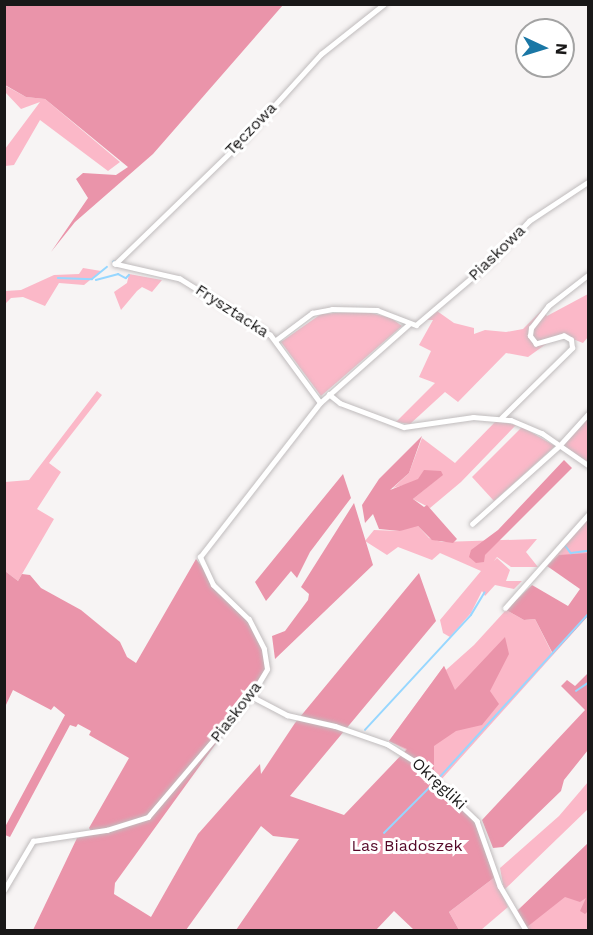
<!DOCTYPE html>
<html>
<head>
<meta charset="utf-8">
<style>
  body { margin:0 }
  #map { position:relative; width:593px; height:935px; overflow:hidden; background:#f7f4f4; font-family:"Work Sans",sans-serif }
  div>[style] { position:absolute }
  .green>* { inset:0; background:#fbb8c8 }
  .forest>* { inset:0; background:#ea94aa }
  .stream>* { height:1.5px; margin:-0.75px; padding:0 0.75px; transform-origin:0.75px; border-radius:0.75px; background:#97d7ff }
  .roads { filter:drop-shadow(0 0 2px #c0bcbd) drop-shadow(0 0 2px #c0bcbd) }
  .minor>* { height:4.5px; margin:-2.25px; padding:0 2.25px; transform-origin:2.25px; border-radius:2.25px; background:#fff }
  span { translate:-50% -50%; white-space:nowrap; text-align:center; line-height:1.15; -webkit-text-stroke:6px #fff; paint-order:stroke }
  .street-label { font-size:16px; color:#191818 }
  .park-label { font-size:16px; color:#540727 }
  .frame { position:absolute; inset:0; border:6px solid #191818; pointer-events:none }
  .north { position:absolute; left:515px; top:18px; width:60px; height:60px; box-sizing:border-box; background:#fff; border:2px solid #a3a3a3; border-radius:50%; rotate:94deg; font-size:16px; font-weight:700; line-height:24px; text-align:center; color:#191818 }
  .north::after { content:''; display:block; margin:auto; width:21px; height:27px; background:#1a77a5; clip-path:polygon(50% 0,100% 100%,50% 72%,0 100%) }
</style>
</head>
<body>
<div id="map">
  <div class="green">
    <i style="clip-path:polygon(4px 85px,26px 97px,45px 99px,120px 162px,108px 171px,40px 120px,14px 165px,5px 166px,5px 149px,40px 102px,21px 109px,5px 92px)"></i>
    <i style="clip-path:polygon(83px 268px,101px 271px,84px 285px,59px 283px,45px 306px,23px 297px,11px 298px,5px 304px,5px 291px,21px 290px,54px 275px,79px 274px)"></i>
    <i style="clip-path:polygon(129px 274px,162px 280px,152px 292px,142px 287px,137px 291px,121px 310px,114px 292px,127px 283px)"></i>
    <i style="clip-path:polygon(588px 294px,588px 337px,583px 343px,560px 334px,528px 357px,506px 353px,458px 402px,445px 392px,410px 424px,396px 422px,435px 383px,419px 377px,431px 351px,419px 345px,433px 320px,427px 320px,437px 311px,454px 323px,474px 328px,474px 334px,485px 330px,506px 332px,523px 329px,542px 310px,547px 316px)"></i>
    <i style="clip-path:polygon(363px 311px,391px 318px,402px 326px,321px 396px,281px 342px,321px 314px)"></i>
    <i style="clip-path:polygon(97px 391px,102px 395px,49px 463px,61px 472px,37px 509px,54px 519px,18px 581px,5px 571px,5px 482px,29px 480px)"></i>
    <i style="clip-path:polygon(588px 411px,588px 462px,562px 445px)"></i>
    <i style="clip-path:polygon(496px 421px,516px 425px,461px 482px,430px 508px,413px 499px,442px 475px,393px 488px,409px 473px,422px 438px,455px 463px)"></i>
    <i style="clip-path:polygon(522px 427px,555px 446px,494px 501px,472px 477px)"></i>
    <i style="clip-path:polygon(587px 519px,588px 525px,588px 580px,547px 566px)"></i>
    <i style="clip-path:polygon(407px 526px,418px 526px,429px 538px,442px 542px,537px 539px,526px 552px,538px 567px,511px 567px,497px 557px,494px 561px,497px 558px,510px 570px,506px 581px,522px 581px,514px 589px,495px 585px,485px 596px,482px 591px,471px 613px,450px 637px,443px 633px,440px 620px,481px 571px,440px 553px,432px 560px,398px 547px,387px 555px,365px 541px,374px 530px,400px 531px)"></i>
    <i style="clip-path:polygon(506px 610px,524px 620px,535px 619px,552px 653px,588px 616px,440px 781px,406px 750px,389px 741px,444px 666px,446px 670px,474px 645px)"></i>
    <i style="clip-path:polygon(588px 782px,588px 809px,504px 890px,500px 868px,559px 816px)"></i>
    <i style="clip-path:polygon(588px 845px,588px 930px,529px 930px,517px 911px)"></i>
    <i style="clip-path:polygon(495px 877px,508px 907px,481px 930px,459px 930px,449px 912px)"></i>
  </div>
  <div class="forest">
    <i style="clip-path:polygon(4px 5px,5px 4px,283px 5px,153px 154px,75px 222px,51px 252px,88px 198px,76px 179px,83px 173px,116px 175px,128px 167px,45px 99px,26px 97px,5px 85px)"></i>
    <i style="clip-path:polygon(422px 436px,409px 473px,390px 490px,418px 479px,424px 470px,441px 471px,443px 475px,413px 499px,424px 507px,427px 505px,457px 539px,453px 543px,432px 540px,418px 526px,400px 531px,379px 529px,373px 514px,365px 523px,362px 505px,379px 479px)"></i>
    <i style="clip-path:polygon(564px 460px,572px 468px,485px 555px,484px 562px,476px 563px,469px 557px,471px 550px,498px 530px)"></i>
    <i style="clip-path:polygon(343px 474px,351px 498px,310px 552px,297px 578px,291px 571px,266px 601px,255px 582px)"></i>
    <i style="clip-path:polygon(354px 503px,373px 565px,275px 659px,272px 636px,285px 631px,308px 600px,309px 594px,301px 587px)"></i>
    <i style="clip-path:polygon(588px 553px,588px 616px,553px 654px,535px 619px,524px 620px,506px 610px,532px 585px,568px 606px,580px 589px,547px 566px,559px 555px)"></i>
    <i style="clip-path:polygon(196px 559px,229px 602px,249px 620px,263px 645px,268px 664px,262px 680px,115px 883px,114px 894px,151px 917px,198px 834px,260px 764px,261px 774px,295px 723px,419px 573px,436px 621px,290px 796px,344px 815px,407px 749px,389px 741px,444px 666px,455px 690px,505px 637px,509px 654px,490px 691px,499px 704px,482px 725px,456px 731px,434px 746px,434px 781px,480px 826px,495px 877px,449px 912px,459px 930px,414px 930px,394px 911px,376px 930px,236px 930px,299px 839px,273px 836px,261px 826px,186px 930px,33px 930px,77px 838px,93px 834px,89px 828px,129px 758px,89px 735px,91px 731px,78px 724px,76px 727px,70px 725px,10px 837px,5px 835px,5px 827px,65px 715px,54px 706px,51px 710px,13px 690px,5px 707px,5px 571px,18px 581px,22px 574px,30px 575px,41px 588px,81px 610px,120px 642px,127px 657px,136px 663px)"></i>
    <i style="clip-path:polygon(588px 673px,588px 750px,564px 780px,561px 791px,503px 847px,493px 848px,482px 820px,585px 710px,561px 686px,567px 680px,575px 686px)"></i>
    <i style="clip-path:polygon(588px 843px,588px 911px,585px 914px,580px 911px,586px 898px,580px 902px,565px 897px,527px 927px,517px 911px)"></i>
  </div>
  <div class="stream">
    <i style="left:113px;top:262px;width:1px;rotate:-45deg"></i>
    <i style="left:58px;top:278px;width:34px;rotate:2deg"></i>
    <i style="left:92px;top:279px;width:19px;rotate:-39deg"></i>
    <i style="left:96px;top:280px;width:23px;rotate:-15deg"></i>
    <i style="left:118px;top:274px;width:9px;rotate:27deg"></i>
    <i style="left:126px;top:278px;width:4px;rotate:-45deg"></i>
    <i style="left:565px;top:545px;width:10px;rotate:53deg"></i>
    <i style="left:571px;top:553px;width:17px;rotate:-7deg"></i>
    <i style="left:576px;top:691px;width:14px;rotate:-34deg"></i>
    <i style="left:365px;top:730px;width:156px;rotate:-47.3deg"></i>
    <i style="left:471px;top:615px;width:26px;rotate:-59deg"></i>
    <i style="left:439px;top:778px;width:222px;rotate:-47.7deg"></i>
    <i style="left:384px;top:833px;width:71px;rotate:-45deg"></i>
  </div>
  <div class="roads">
    <div class="minor">
      <i style="left:276px;top:340px;width:45px;rotate:-36.9deg"></i>
      <i style="left:312px;top:313px;width:20px;rotate:-11deg"></i>
      <i style="left:332px;top:309px;width:45px;rotate:1.3deg"></i>
      <i style="left:377px;top:310px;width:42px;rotate:21deg"></i>
      <i style="left:416px;top:325px;width:97px;rotate:-40.4deg"></i>
      <i style="left:490px;top:262px;width:57px;rotate:-46.4deg"></i>
      <i style="left:529px;top:221px;width:71px;rotate:-33.5deg"></i>
      <i style="left:329px;top:394px;width:14px;rotate:39deg"></i>
      <i style="left:340px;top:403px;width:68px;rotate:20.6deg"></i>
      <i style="left:404px;top:427px;width:70px;rotate:-8.2deg"></i>
      <i style="left:473px;top:417px;width:38px;rotate:5deg"></i>
      <i style="left:511px;top:420px;width:34px;rotate:23deg"></i>
      <i style="left:542px;top:433px;width:56px;rotate:34.8deg"></i>
      <i style="left:320px;top:403px;width:84px;rotate:-126.3deg"></i>
      <i style="left:270px;top:335px;width:106px;rotate:-148.1deg"></i>
      <i style="left:180px;top:279px;width:67px;rotate:-167deg"></i>
      <i style="left:115px;top:264px;width:178px;rotate:-44.1deg"></i>
      <i style="left:243px;top:140px;width:116px;rotate:-47.8deg"></i>
      <i style="left:321px;top:54px;width:80px;rotate:-38.4deg"></i>
      <i style="left:501px;top:418px;width:100px;rotate:-44.6deg"></i>
      <i style="left:572px;top:348px;width:8px;rotate:-97deg"></i>
      <i style="left:571px;top:340px;width:8px;rotate:-150deg"></i>
      <i style="left:564px;top:336px;width:29px;rotate:164deg"></i>
      <i style="left:536px;top:344px;width:10px;rotate:-127deg"></i>
      <i style="left:530px;top:336px;width:8px;rotate:-83deg"></i>
      <i style="left:531px;top:328px;width:28px;rotate:-52deg"></i>
      <i style="left:548px;top:306px;width:51px;rotate:-37.8deg"></i>
      <i style="left:472px;top:524px;width:118px;rotate:-41.9deg"></i>
      <i style="left:560px;top:445px;width:42px;rotate:-47.9deg"></i>
      <i style="left:505px;top:608px;width:125px;rotate:-48.3deg"></i>
      <i style="left:251px;top:696px;width:41px;rotate:27.8deg"></i>
      <i style="left:287px;top:715px;width:49px;rotate:12.9deg"></i>
      <i style="left:335px;top:726px;width:55px;rotate:19.1deg"></i>
      <i style="left:387px;top:744px;width:34px;rotate:32deg"></i>
      <i style="left:416px;top:762px;width:85px;rotate:44deg"></i>
      <i style="left:477px;top:821px;width:69px;rotate:70.5deg"></i>
      <i style="left:500px;top:886px;width:51px;rotate:59.4deg"></i>
      <i style="left:4px;top:890px;width:57px;rotate:-59.4deg"></i>
      <i style="left:33px;top:841px;width:75px;rotate:-8.5deg"></i>
      <i style="left:107px;top:830px;width:43px;rotate:-17.6deg"></i>
      <i style="left:148px;top:817px;width:159px;rotate:-49.6deg"></i>
      <i style="left:251px;top:696px;width:31px;rotate:-59deg"></i>
      <i style="left:267px;top:669px;width:20px;rotate:-99deg"></i>
      <i style="left:264px;top:649px;width:33px;rotate:-117deg"></i>
      <i style="left:249px;top:620px;width:50px;rotate:-135.8deg"></i>
      <i style="left:213px;top:585px;width:31px;rotate:-115deg"></i>
      <i style="left:200px;top:557px;width:195px;rotate:-52.1deg"></i>
      <i style="left:320px;top:403px;width:118px;rotate:-41.6deg"></i>
    </div>
  </div>
  <div class="street-label">
    <span style="left:251px;top:129px;rotate:-46deg">Tęczowa</span>
    <span style="left:497px;top:253px;rotate:-44deg">Piaskowa</span>
    <span style="left:232px;top:311px;rotate:33deg">Frysztacka</span>
    <span style="left:236px;top:712px;rotate:-52deg">Piaskowa</span>
    <span style="left:439px;top:784px;rotate:43deg">Okręgliki</span>
  </div>
  <div class="park-label">
    <span style="left:407px;top:846px">Las Biadoszek</span>
  </div>
  <div class="frame"></div>
  <div class="north">N</div>
</div>
</body>
</html>
